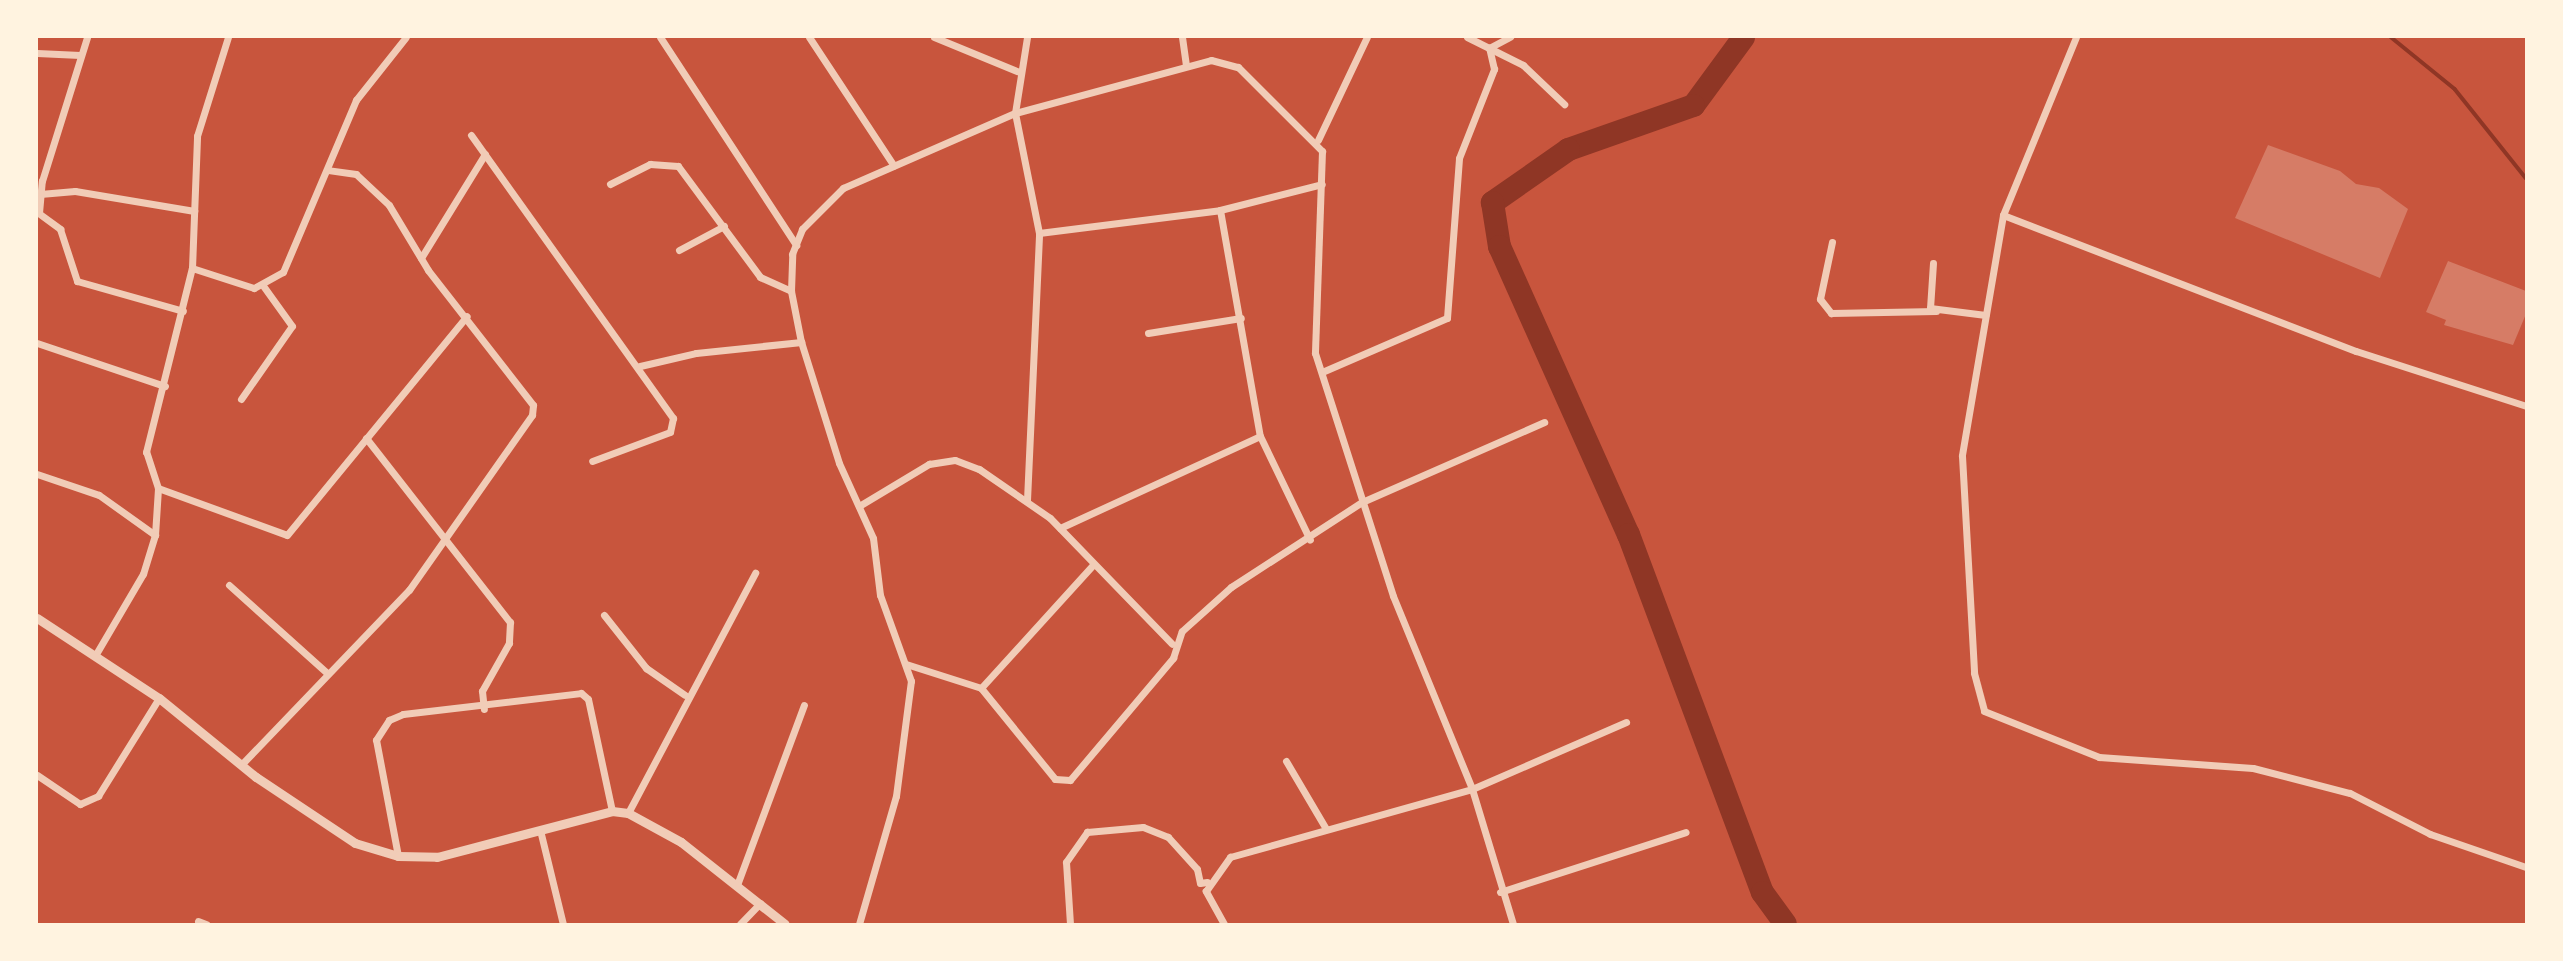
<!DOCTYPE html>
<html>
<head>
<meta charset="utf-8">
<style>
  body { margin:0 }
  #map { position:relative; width:2563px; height:961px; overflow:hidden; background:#c8553d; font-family:Georgia,serif }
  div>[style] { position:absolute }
  .stream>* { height:3.5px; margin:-1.75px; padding:0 1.75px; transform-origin:1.75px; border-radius:1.75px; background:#8f3625 }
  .river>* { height:23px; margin:-11.5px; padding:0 11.5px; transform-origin:11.5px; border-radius:11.5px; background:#8f3625 }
  .building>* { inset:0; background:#d67c66 }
  .minor>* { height:7px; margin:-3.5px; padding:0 3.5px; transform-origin:3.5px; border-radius:3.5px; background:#f1ccb7 }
  .tertiary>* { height:9px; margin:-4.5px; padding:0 4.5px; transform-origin:4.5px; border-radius:4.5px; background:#f1ccb7 }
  span { translate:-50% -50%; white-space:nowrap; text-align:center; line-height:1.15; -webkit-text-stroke:6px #fff3e0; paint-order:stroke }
  .frame { position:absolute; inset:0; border:38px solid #fff3e0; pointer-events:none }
</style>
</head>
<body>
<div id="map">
  <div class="stream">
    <i style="left:2391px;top:37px;width:82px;rotate:39.1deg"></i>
    <i style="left:2455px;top:89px;width:114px;rotate:51.4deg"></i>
  </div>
  <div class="river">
    <i style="left:1743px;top:37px;width:84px;rotate:126.3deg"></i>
    <i style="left:1693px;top:105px;width:133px;rotate:160.6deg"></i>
    <i style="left:1568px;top:149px;width:93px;rotate:145.1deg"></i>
    <i style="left:1492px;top:202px;width:45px;rotate:81deg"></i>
    <i style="left:1499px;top:246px;width:316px;rotate:65.9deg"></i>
    <i style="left:1628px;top:534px;width:382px;rotate:69.5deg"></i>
    <i style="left:1762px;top:892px;width:39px;rotate:54deg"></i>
  </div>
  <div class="building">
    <i style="clip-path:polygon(2268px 145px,2340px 171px,2356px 184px,2379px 188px,2408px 209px,2380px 278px,2235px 218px)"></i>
    <i style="clip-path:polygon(2448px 261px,2526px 291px,2526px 314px,2513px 345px,2444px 325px,2446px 320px,2426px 312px)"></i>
  </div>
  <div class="minor">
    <i style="left:660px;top:37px;width:249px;rotate:56.8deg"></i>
    <i style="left:809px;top:37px;width:154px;rotate:56.6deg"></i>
    <i style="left:934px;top:37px;width:90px;rotate:22.3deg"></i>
    <i style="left:1182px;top:37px;width:29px;rotate:82deg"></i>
    <i style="left:1467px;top:37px;width:63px;rotate:26.6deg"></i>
    <i style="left:1523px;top:65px;width:57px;rotate:43.6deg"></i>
    <i style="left:2076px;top:37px;width:192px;rotate:112.3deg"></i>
    <i style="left:2003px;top:215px;width:244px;rotate:99.7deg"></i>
    <i style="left:1962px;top:456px;width:217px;rotate:86.8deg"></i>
    <i style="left:1974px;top:673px;width:39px;rotate:75deg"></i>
    <i style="left:1984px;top:711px;width:124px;rotate:21.8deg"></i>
    <i style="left:2099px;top:757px;width:154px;rotate:4.1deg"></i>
    <i style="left:2253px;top:768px;width:100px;rotate:14.5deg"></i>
    <i style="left:2350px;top:793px;width:90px;rotate:27.1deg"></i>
    <i style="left:2430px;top:834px;width:102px;rotate:19deg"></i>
    <i style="left:37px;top:53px;width:43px;rotate:2.7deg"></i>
    <i style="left:471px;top:135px;width:348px;rotate:54.5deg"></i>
    <i style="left:673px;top:418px;width:14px;rotate:102deg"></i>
    <i style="left:670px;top:432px;width:83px;rotate:159.6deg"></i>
    <i style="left:1318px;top:140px;width:114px;rotate:-64.6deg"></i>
    <i style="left:610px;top:184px;width:45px;rotate:-26.6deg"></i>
    <i style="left:650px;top:164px;width:28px;rotate:4deg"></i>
    <i style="left:678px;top:166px;width:138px;rotate:53.5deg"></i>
    <i style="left:760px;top:277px;width:34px;rotate:24deg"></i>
    <i style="left:40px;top:194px;width:35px;rotate:-5deg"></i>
    <i style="left:75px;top:191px;width:121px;rotate:9.5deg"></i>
    <i style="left:1220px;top:210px;width:230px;rotate:80deg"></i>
    <i style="left:1260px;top:436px;width:115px;rotate:64.3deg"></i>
    <i style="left:37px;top:212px;width:29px;rotate:36deg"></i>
    <i style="left:60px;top:229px;width:55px;rotate:71.9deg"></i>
    <i style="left:77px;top:281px;width:110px;rotate:15.8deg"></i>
    <i style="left:39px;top:213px;width:32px;rotate:-85deg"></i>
    <i style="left:42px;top:181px;width:151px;rotate:-72.6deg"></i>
    <i style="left:2003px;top:215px;width:378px;rotate:21.1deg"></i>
    <i style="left:2356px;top:351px;width:179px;rotate:17.9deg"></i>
    <i style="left:1039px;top:233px;width:182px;rotate:-7.2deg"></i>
    <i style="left:1220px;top:210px;width:105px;rotate:-14.3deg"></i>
    <i style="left:1832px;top:242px;width:58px;rotate:101.9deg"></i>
    <i style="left:1820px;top:299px;width:18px;rotate:52deg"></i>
    <i style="left:1831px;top:313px;width:105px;rotate:-1.1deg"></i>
    <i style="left:679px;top:250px;width:51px;rotate:-28.1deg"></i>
    <i style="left:421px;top:258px;width:122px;rotate:-58.4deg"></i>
    <i style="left:1933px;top:263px;width:45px;rotate:93.8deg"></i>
    <i style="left:1930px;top:308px;width:56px;rotate:7.1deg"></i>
    <i style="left:192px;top:268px;width:65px;rotate:17.9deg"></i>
    <i style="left:254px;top:288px;width:33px;rotate:-29deg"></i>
    <i style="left:283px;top:272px;width:187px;rotate:-67deg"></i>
    <i style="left:356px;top:100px;width:80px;rotate:-51.6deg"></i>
    <i style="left:1148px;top:333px;width:94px;rotate:-9.2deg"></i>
    <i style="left:37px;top:343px;width:135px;rotate:18.6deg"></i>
    <i style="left:640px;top:366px;width:57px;rotate:-13.1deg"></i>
    <i style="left:696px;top:353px;width:106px;rotate:-6deg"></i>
    <i style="left:1322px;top:372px;width:136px;rotate:-23.4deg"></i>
    <i style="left:1447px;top:318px;width:160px;rotate:-85.7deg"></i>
    <i style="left:1459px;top:158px;width:96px;rotate:-68.5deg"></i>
    <i style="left:1494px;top:69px;width:22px;rotate:-103deg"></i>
    <i style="left:1489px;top:48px;width:24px;rotate:-28deg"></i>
    <i style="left:241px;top:399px;width:89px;rotate:-55.1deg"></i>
    <i style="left:292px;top:326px;width:48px;rotate:-125.7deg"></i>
    <i style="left:366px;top:438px;width:234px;rotate:52deg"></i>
    <i style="left:510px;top:622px;width:21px;rotate:93deg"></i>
    <i style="left:509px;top:643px;width:55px;rotate:119.4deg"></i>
    <i style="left:482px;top:691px;width:18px;rotate:84deg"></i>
    <i style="left:37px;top:474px;width:65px;rotate:18.7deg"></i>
    <i style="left:99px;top:495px;width:69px;rotate:35.5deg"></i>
    <i style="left:158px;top:488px;width:137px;rotate:20deg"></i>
    <i style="left:287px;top:535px;width:283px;rotate:-50.6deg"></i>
    <i style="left:1027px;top:500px;width:267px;rotate:-87.4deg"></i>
    <i style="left:1039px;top:233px;width:122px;rotate:-101.3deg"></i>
    <i style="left:1015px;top:113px;width:77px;rotate:-81deg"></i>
    <i style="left:859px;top:506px;width:82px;rotate:-31deg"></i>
    <i style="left:929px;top:464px;width:26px;rotate:-9deg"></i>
    <i style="left:955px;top:460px;width:26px;rotate:21deg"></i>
    <i style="left:979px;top:469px;width:86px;rotate:34.6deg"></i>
    <i style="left:1050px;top:518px;width:175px;rotate:45.9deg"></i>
    <i style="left:1060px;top:528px;width:220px;rotate:-24.7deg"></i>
    <i style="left:229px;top:585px;width:130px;rotate:41.9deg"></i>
    <i style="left:604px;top:615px;width:68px;rotate:51.6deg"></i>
    <i style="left:646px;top:668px;width:47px;rotate:34.7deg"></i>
    <i style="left:96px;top:654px;width:93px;rotate:-59.6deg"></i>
    <i style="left:143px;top:574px;width:41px;rotate:-72.9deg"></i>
    <i style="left:155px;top:535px;width:47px;rotate:-86.3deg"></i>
    <i style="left:158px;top:488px;width:38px;rotate:-108deg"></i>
    <i style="left:146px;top:452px;width:190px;rotate:-76deg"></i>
    <i style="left:192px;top:268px;width:132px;rotate:-87.8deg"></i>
    <i style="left:197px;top:136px;width:104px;rotate:-72.6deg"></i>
    <i style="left:906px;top:664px;width:79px;rotate:17.7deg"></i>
    <i style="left:981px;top:688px;width:117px;rotate:50.9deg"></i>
    <i style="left:1055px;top:779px;width:15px;rotate:4deg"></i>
    <i style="left:1070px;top:780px;width:160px;rotate:-49.8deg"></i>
    <i style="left:1173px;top:658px;width:28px;rotate:-72deg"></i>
    <i style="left:1182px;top:631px;width:66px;rotate:-41.9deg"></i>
    <i style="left:1231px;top:587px;width:156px;rotate:-33deg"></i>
    <i style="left:1362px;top:502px;width:199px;rotate:-23.7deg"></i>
    <i style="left:981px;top:688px;width:166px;rotate:-47.7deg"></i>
    <i style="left:1286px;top:761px;width:79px;rotate:59.5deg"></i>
    <i style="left:241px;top:765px;width:243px;rotate:-46.2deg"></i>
    <i style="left:409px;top:590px;width:214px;rotate:-54.9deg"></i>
    <i style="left:532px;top:415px;width:10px;rotate:-84deg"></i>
    <i style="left:533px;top:405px;width:171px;rotate:-127.9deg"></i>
    <i style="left:428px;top:270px;width:76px;rotate:-121deg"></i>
    <i style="left:389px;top:205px;width:45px;rotate:-136.8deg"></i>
    <i style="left:356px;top:174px;width:28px;rotate:-172deg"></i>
    <i style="left:37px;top:775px;width:52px;rotate:34deg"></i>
    <i style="left:80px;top:804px;width:20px;rotate:-24deg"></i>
    <i style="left:98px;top:796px;width:115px;rotate:-58.1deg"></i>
    <i style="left:628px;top:813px;width:272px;rotate:-62.1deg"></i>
    <i style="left:541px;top:834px;width:93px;rotate:76.3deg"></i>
    <i style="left:398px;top:856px;width:118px;rotate:-100.7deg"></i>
    <i style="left:376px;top:740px;width:24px;rotate:-57deg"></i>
    <i style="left:389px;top:720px;width:15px;rotate:-23deg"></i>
    <i style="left:403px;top:714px;width:179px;rotate:-6.7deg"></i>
    <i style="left:581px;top:693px;width:9px;rotate:41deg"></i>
    <i style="left:588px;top:699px;width:115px;rotate:77.9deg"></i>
    <i style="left:737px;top:885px;width:192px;rotate:-69.6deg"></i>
    <i style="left:1500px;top:892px;width:195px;rotate:-17.9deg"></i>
    <i style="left:198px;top:921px;width:9px;rotate:21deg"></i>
    <i style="left:740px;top:924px;width:29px;rotate:-46deg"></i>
    <i style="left:859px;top:924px;width:133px;rotate:-73.9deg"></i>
    <i style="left:896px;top:796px;width:116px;rotate:-82.6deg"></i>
    <i style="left:911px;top:681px;width:91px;rotate:-109.8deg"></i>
    <i style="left:880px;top:595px;width:57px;rotate:-97deg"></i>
    <i style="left:873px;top:538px;width:82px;rotate:-114.4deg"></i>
    <i style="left:839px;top:463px;width:127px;rotate:-107.4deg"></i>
    <i style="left:801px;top:342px;width:52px;rotate:-101.1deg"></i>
    <i style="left:791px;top:291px;width:37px;rotate:-88deg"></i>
    <i style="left:792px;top:254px;width:27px;rotate:-68deg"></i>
    <i style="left:802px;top:229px;width:58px;rotate:-45deg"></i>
    <i style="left:843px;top:188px;width:188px;rotate:-23.6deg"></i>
    <i style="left:1015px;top:113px;width:203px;rotate:-15.1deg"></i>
    <i style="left:1211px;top:60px;width:28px;rotate:15deg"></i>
    <i style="left:1238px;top:67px;width:119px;rotate:45deg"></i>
    <i style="left:1322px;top:151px;width:202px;rotate:92deg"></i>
    <i style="left:1315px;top:353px;width:255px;rotate:72.2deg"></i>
    <i style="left:1393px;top:596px;width:209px;rotate:67.7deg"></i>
    <i style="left:1472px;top:789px;width:141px;rotate:73.1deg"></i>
    <i style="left:1070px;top:924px;width:62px;rotate:-93.7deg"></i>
    <i style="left:1066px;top:862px;width:37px;rotate:-55deg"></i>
    <i style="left:1087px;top:832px;width:56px;rotate:-5.1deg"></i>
    <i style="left:1143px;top:827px;width:27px;rotate:22deg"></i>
    <i style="left:1168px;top:837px;width:43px;rotate:47.8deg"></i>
    <i style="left:1197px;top:869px;width:14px;rotate:78deg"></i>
    <i style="left:1200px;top:883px;width:7px;rotate:-8deg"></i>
    <i style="left:1224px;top:924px;width:38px;rotate:-119deg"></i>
    <i style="left:1206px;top:891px;width:42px;rotate:-54.8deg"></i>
    <i style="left:1230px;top:857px;width:251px;rotate:-15.7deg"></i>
    <i style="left:1472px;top:789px;width:168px;rotate:-23.5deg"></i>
  </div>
  <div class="tertiary">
    <i style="left:37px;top:618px;width:146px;rotate:33.3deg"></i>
    <i style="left:159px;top:698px;width:125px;rotate:39.2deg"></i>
    <i style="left:256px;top:777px;width:119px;rotate:33.7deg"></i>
    <i style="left:355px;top:843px;width:45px;rotate:16.8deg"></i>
    <i style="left:398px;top:856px;width:39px;rotate:1deg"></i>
    <i style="left:437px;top:857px;width:181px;rotate:-14.7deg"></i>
    <i style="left:612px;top:811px;width:16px;rotate:7deg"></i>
    <i style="left:628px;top:813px;width:60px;rotate:28.7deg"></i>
    <i style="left:681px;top:842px;width:132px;rotate:38.3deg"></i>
  </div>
  <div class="frame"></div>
</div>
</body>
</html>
